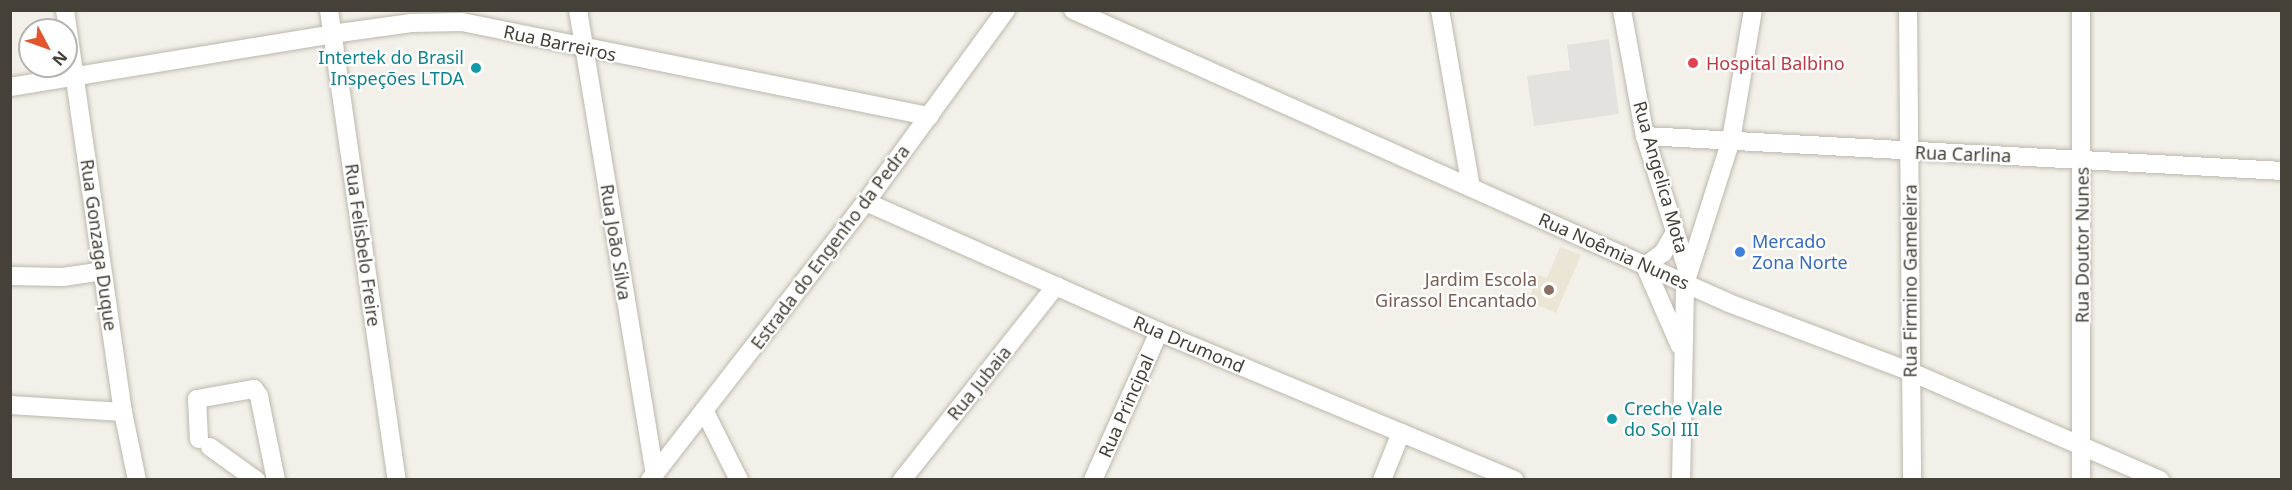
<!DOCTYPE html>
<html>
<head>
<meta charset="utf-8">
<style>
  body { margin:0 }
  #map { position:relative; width:2292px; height:490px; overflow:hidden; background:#f2f0e8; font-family:"Noto Sans",sans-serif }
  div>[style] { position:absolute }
  .education>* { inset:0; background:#eae5d4 }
  .parking>* { inset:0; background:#e4e2df }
  .roads { filter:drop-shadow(0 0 2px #bdb8ac) drop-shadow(0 0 2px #bdb8ac) }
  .minor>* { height:18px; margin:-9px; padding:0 9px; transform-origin:9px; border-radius:9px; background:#fff }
  .dots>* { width:16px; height:16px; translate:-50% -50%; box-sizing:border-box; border:3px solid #fff; border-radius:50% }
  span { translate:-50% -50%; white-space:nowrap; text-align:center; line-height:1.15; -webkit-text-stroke:4.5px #fff; paint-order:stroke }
  .street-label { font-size:18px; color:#454038 }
  .culture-label { font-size:18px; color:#0d838f }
  .right { translate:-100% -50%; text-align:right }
  .left { translate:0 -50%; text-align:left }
  .health-label { font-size:18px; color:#be3a42 }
  .shop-label { font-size:18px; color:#366cbe }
  .education-label { font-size:18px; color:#785e54 }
  .frame { position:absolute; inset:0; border:12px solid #454038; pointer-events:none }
  .north { position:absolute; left:18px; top:18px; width:60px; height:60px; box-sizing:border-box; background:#fff; border:2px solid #b5b3af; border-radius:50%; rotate:131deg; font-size:16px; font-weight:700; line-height:24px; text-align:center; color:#454038 }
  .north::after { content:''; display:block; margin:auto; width:21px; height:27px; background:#e3552e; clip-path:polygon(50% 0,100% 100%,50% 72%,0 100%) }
</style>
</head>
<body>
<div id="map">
  <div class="education">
    <i style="clip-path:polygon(1560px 247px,1581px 255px,1556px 313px,1528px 301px,1538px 275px,1547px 278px)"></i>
  </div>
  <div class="parking">
    <i style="clip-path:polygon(1609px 39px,1619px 114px,1534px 126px,1527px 76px,1570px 70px,1567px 45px)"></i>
  </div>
  <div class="roads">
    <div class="minor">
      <i style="left:65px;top:10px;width:406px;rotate:81.8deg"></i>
      <i style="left:123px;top:412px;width:69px;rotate:78.4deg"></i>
      <i style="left:329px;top:10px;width:475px;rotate:81.8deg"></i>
      <i style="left:578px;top:10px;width:469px;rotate:80.6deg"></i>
      <i style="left:1073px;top:10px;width:718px;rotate:24.07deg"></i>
      <i style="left:1729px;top:303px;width:192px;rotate:20.7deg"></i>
      <i style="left:1909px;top:371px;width:274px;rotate:23.5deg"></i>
      <i style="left:1440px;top:10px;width:180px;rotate:80.1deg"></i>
      <i style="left:1622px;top:10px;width:128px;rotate:79.7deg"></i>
      <i style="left:1645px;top:136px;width:143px;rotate:72.5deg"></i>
      <i style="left:1908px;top:10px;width:470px;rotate:89.5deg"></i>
      <i style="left:2081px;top:10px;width:470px;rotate:90deg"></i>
      <i style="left:10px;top:87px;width:326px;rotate:-9.3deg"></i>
      <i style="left:332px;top:34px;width:80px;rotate:-7.9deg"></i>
      <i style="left:411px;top:23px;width:51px;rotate:-1.1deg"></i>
      <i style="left:462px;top:22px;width:477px;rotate:11.4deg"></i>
      <i style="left:1645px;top:136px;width:638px;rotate:3.14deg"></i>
      <i style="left:866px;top:202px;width:321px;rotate:23.9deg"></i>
      <i style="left:1159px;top:332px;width:385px;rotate:22.6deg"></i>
      <i style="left:1645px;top:266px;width:87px;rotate:66.4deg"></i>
      <i style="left:1645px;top:266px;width:22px;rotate:-36deg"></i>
      <i style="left:1663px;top:253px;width:24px;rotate:-60deg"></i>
      <i style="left:10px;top:276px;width:53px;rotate:1.1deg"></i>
      <i style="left:63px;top:277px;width:40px;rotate:-8.5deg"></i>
      <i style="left:10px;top:405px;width:113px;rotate:3.5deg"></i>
      <i style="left:704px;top:410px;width:78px;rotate:63.4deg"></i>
      <i style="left:199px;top:439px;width:40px;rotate:-92.9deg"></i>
      <i style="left:197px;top:399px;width:58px;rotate:-10deg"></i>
      <i style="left:254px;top:389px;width:9px;rotate:54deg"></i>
      <i style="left:259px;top:396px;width:86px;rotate:78.6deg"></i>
      <i style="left:210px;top:447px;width:57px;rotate:35.7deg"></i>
      <i style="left:650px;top:480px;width:352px;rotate:-52.2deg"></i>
      <i style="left:866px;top:202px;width:238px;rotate:-53.9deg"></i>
      <i style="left:902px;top:480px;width:248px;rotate:-51.6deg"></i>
      <i style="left:1093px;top:480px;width:162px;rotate:-66deg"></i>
      <i style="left:1382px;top:480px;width:51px;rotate:-68deg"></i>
      <i style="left:1681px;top:480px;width:196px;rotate:-88.8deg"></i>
      <i style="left:1685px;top:284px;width:151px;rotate:-72.3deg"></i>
      <i style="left:1731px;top:140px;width:132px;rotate:-80.4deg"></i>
    </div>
  </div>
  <div class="dots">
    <i style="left:1693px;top:63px;background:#e0444e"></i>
    <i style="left:476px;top:68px;background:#0f9aa8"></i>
    <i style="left:1740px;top:252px;background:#3f7fe0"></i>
    <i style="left:1549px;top:290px;background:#8d6e63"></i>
    <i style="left:1612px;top:419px;background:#0f9aa8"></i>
  </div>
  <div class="street-label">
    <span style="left:560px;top:43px;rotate:12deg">Rua Barreiros</span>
    <span style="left:1963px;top:154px;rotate:2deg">Rua Carlina</span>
    <span style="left:1661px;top:177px;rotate:74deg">Rua Angelica Mota</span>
    <span style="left:616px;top:242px;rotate:81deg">Rua João Silva</span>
    <span style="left:99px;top:245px;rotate:82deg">Rua Gonzaga Duque</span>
    <span style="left:363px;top:245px;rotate:82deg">Rua Felisbelo Freire</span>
    <span style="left:2082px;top:245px;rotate:-90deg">Rua Doutor Nunes</span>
    <span style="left:830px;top:247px;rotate:-53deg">Estrada do Engenho da Pedra</span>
    <span style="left:1614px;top:251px;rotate:24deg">Rua Noêmia Nunes</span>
    <span style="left:1910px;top:281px;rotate:-90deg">Rua Firmino Gameleira</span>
    <span style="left:1189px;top:344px;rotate:23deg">Rua Drumond</span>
    <span style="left:979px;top:383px;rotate:-51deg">Rua Jubaia</span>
    <span style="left:1126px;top:406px;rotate:-66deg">Rua Principal</span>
  </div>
  <div class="culture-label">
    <span class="right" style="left:464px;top:68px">Intertek do Brasil<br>Inspeções LTDA</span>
    <span class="left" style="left:1624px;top:419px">Creche Vale<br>do Sol III</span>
  </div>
  <div class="health-label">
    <span class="left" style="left:1706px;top:63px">Hospital Balbino</span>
  </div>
  <div class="shop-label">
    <span class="left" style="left:1752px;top:252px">Mercado<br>Zona Norte</span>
  </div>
  <div class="education-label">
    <span class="right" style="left:1537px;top:290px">Jardim Escola<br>Girassol Encantado</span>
  </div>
  <div class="frame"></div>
  <div class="north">N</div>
</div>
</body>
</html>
